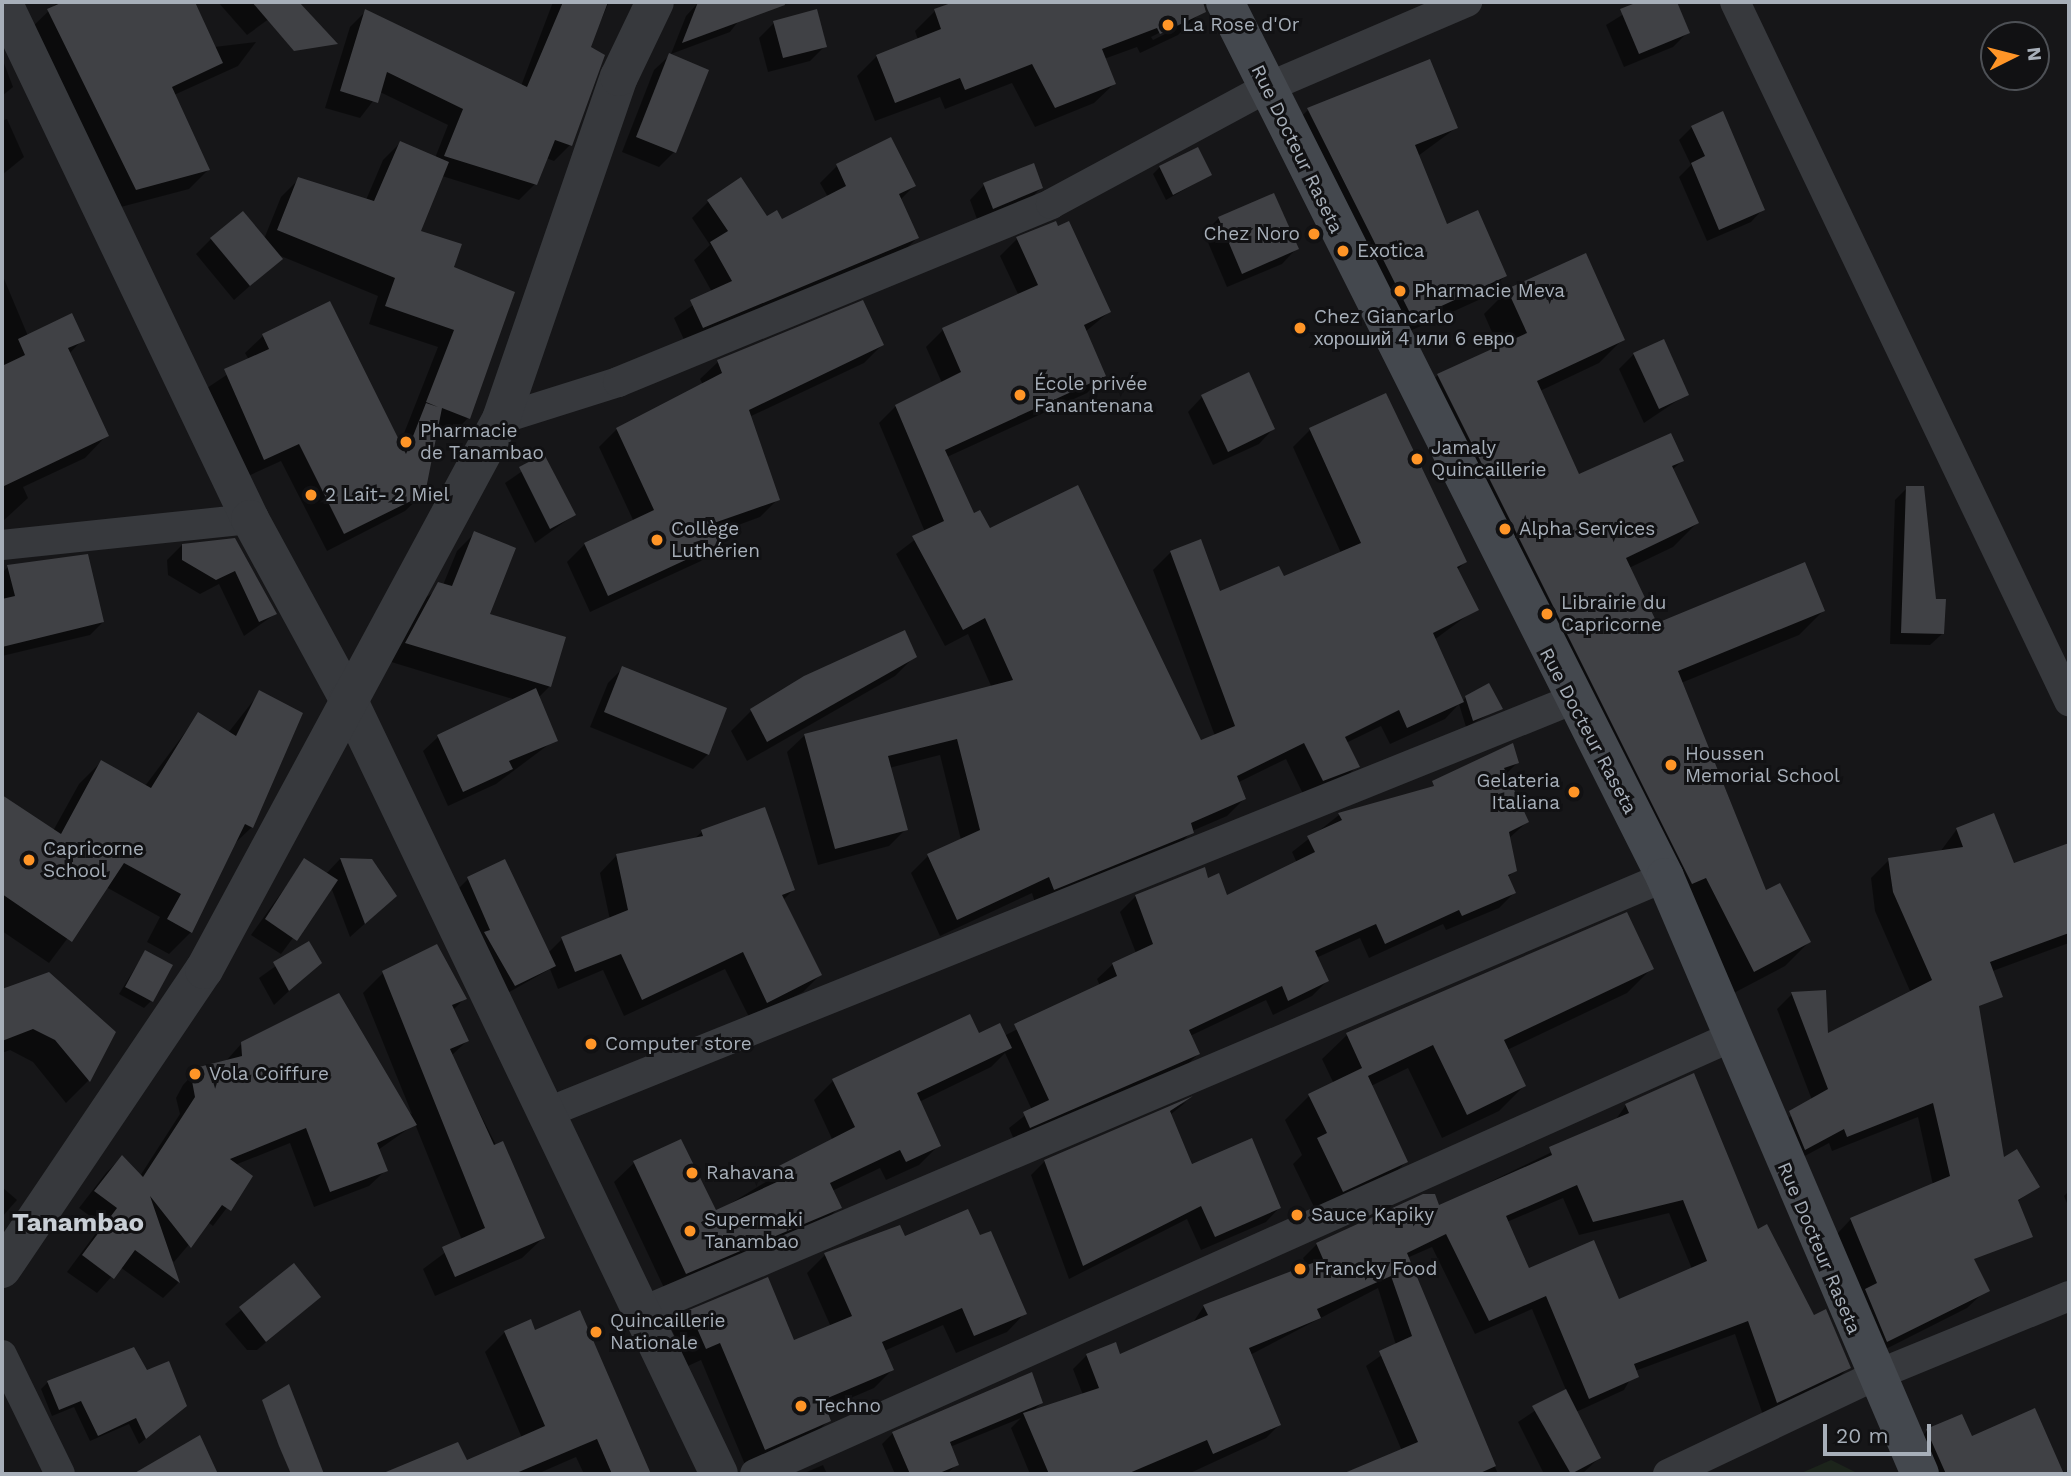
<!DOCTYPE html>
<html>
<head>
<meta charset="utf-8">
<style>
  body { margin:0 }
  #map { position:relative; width:2071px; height:1476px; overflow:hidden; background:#161618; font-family:"Work Sans",sans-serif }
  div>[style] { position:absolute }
  .green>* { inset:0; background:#1c241b }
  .shadow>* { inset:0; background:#0007 }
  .building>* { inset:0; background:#404145 }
  .minor>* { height:30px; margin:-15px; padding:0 15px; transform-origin:15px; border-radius:15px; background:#37393d }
  .tertiary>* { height:38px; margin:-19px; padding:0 19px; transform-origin:19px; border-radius:19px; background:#37393d }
  .secondary>* { height:38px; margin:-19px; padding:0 19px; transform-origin:19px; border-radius:19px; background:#44484e }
  .dots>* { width:19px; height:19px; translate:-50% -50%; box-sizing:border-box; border:4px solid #111113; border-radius:50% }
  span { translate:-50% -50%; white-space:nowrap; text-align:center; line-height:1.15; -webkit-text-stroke:6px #111113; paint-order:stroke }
  .poi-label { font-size:19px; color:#a7afb9 }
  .left { translate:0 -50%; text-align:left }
  .right { translate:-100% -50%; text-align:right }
  .street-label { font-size:19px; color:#a7afb9 }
  .district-label { font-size:26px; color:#c8ced5; font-weight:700 }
  .frame { position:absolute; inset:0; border:4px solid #a7afb9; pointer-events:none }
  .north { position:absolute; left:1980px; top:21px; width:70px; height:70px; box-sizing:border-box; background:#111113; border:2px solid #4d5055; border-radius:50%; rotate:84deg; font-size:19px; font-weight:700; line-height:28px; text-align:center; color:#a7afb9 }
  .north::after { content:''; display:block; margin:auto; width:24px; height:32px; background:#ff9527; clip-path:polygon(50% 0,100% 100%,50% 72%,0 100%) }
  .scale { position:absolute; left:1823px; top:1424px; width:108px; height:32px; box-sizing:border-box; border:4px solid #a7afb9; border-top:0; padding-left:9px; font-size:21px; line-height:24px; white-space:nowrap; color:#a7afb9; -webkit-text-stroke:5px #111113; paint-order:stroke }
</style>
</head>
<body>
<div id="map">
  <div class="green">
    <i style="clip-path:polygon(1831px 1460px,1859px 1474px,1799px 1474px)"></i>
  </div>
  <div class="shadow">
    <i style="clip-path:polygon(58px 2px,194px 2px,214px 47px,256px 42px,238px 66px,174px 95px,208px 170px,189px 189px,117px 208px,29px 30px)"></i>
    <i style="clip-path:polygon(218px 2px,292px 2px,247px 35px)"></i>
    <i style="clip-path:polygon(553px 2px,609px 2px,589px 48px,570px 145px,554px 161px,546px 158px,535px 184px,519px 200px,442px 176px,419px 232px,452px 268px,468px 418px,451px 436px,436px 430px,424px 493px,405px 511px,327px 551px,281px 461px,246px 477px,207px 388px,249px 360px,245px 353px,263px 336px,399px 446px,438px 347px,369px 324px,378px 296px,276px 254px,280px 259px,234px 300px,196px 254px,211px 239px,264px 239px,281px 197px,299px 179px,366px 200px,383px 160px,400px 143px,435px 158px,448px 125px,380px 92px,360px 118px,325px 108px,350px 27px,366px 11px,521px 86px)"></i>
    <i style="clip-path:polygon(715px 2px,753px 2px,730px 32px,671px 54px,686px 16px,698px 3px,719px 11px)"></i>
    <i style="clip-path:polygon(evenodd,958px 2px,1192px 2px,1198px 15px,1178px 35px,1140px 53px,1137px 47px,1104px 59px,1114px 84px,1094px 103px,1035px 127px,1012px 83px,945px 109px,940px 97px,875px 121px,857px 76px,877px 56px,918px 40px,915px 31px,935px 11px,958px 2px,1177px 24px,1177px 28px,1153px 40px,1151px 37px,1177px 24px)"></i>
    <i style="clip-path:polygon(1643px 2px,1675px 2px,1688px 32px,1673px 47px,1624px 67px,1606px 25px)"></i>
    <i style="clip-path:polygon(774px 23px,825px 46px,810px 61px,768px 72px,759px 38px)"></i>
    <i style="clip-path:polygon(669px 56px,674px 152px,659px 167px,622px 152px,654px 70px)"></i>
    <i style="clip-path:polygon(2px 58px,13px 87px,2px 96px)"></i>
    <i style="clip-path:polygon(1429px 61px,1456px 128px,1418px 156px,1446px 226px,1505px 276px,1483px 298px,1390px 340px,1285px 132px,1308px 110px)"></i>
    <i style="clip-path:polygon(7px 119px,24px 157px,2px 175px,2px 121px)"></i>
    <i style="clip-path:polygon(1692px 127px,1763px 209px,1751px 222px,1707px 241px,1679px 177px,1691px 165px,1679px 140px)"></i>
    <i style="clip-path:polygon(837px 166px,914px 186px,900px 200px,917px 238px,900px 255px,686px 344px,674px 318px,712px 292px,694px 260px,710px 245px,692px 218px,709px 201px,782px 222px,828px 197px,820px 183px)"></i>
    <i style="clip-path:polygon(1160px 167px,1210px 175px,1166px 200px,1153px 174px)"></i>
    <i style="clip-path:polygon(984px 185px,1041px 188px,1026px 203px,978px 222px,970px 200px)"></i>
    <i style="clip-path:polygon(1219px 218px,1296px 249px,1282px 264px,1227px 287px,1204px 233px)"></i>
    <i style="clip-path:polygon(1017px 239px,1109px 312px,1085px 332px,1104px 376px,1087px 393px,947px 457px,973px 515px,1200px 743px,1215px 736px,1153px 570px,1171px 552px,1219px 593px,1283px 578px,1341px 553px,1293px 447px,1310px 430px,1465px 562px,1457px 570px,1476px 609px,1434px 640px,1462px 702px,1466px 697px,1500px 708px,1466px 727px,1459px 704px,1445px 719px,1390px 744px,1381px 726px,1346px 743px,1357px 766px,1340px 783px,1305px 798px,1286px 759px,1237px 783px,1244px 799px,1227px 816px,1192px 831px,1175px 850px,1036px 906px,1032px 893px,940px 936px,911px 873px,928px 856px,961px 840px,940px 755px,889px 768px,906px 829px,889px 846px,818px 865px,787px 752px,805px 735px,992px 688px,968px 634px,945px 646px,896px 554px,925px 532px,879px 423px,896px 406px,942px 383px,926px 347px,943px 330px,1019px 296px,1000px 256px)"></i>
    <i style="clip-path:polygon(2px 274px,28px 336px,82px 340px,69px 354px,107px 435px,85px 458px,23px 487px,28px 498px,2px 522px)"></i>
    <i style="clip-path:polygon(1508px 290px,1623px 339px,1599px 363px,1540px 391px,1578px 477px,1682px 461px,1672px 470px,1697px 523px,1673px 547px,1629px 568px,1656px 625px,1823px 611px,1799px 635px,1681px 683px,1765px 893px,1809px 942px,1785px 966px,1730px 995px,1414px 399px,1438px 375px,1499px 348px,1484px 314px)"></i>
    <i style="clip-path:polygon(882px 345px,864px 363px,749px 417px,778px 499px,760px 517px,714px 534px,718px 544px,701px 561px,590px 612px,567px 562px,585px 544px,634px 522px,599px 447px,617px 429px,703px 385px,700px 379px,718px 362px)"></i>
    <i style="clip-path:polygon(1634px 354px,1687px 394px,1644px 423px,1619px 369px)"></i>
    <i style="clip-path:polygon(1202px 397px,1273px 429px,1259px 444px,1213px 465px,1188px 412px)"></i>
    <i style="clip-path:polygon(544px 456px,574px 515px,535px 543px,505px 483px)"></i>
    <i style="clip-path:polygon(1907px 488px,1942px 634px,1930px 645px,1890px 644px,1895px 500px)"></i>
    <i style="clip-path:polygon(475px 533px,487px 615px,550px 686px,538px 698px,552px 742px,496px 784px,448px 806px,423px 751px,438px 737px,516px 700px,388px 661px,420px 602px,443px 585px,457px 551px)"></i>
    <i style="clip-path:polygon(235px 540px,275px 614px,244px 636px,219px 584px,200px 594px,168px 575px,167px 560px,182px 545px)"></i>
    <i style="clip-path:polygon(8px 567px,103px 622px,90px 635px,2px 656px,2px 573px)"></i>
    <i style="clip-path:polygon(915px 656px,895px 676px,747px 761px,731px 731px,751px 711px)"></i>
    <i style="clip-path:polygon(623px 668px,708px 754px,693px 769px,590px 727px,608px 683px)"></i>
    <i style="clip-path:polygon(260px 692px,252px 827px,232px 846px,191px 932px,169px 954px,147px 942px,160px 917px,106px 887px,49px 963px,2px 931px,2px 797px,53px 831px,79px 784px,101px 762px,145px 786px,199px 714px,228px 733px)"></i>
    <i style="clip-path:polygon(1517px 763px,1505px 775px,1527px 822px,1508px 839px,1515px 870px,1507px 878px,1514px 893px,1499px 908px,1446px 930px,1443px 924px,1369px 958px,1360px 938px,1316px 958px,1327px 981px,1312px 996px,1273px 1015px,1266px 1000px,1190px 1036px,1198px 1054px,1183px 1069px,1015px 1142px,1009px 1128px,1032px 1110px,1005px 1053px,991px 1067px,919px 1102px,939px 1145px,919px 1165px,886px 1180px,880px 1168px,832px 1191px,839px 1207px,820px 1227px,666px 1292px,614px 1182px,634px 1163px,680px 1141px,715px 1213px,833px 1141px,814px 1100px,833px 1081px,978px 1035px,1004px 1036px,1100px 986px,1097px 979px,1113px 964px,1136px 953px,1120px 912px,1136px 896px,1207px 880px,1227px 897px,1297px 863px,1292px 852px,1339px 815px)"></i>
    <i style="clip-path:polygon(1957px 829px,2013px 865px,2069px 845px,2069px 943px,1914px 1000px,1875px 911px,1871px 878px,1889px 860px,1940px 852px)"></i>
    <i style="clip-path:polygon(702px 832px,793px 890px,783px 900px,820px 975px,803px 992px,750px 1019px,725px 969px,624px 1016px,603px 970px,558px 989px,550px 969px,502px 996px,456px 891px,468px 879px,548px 953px,562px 939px,610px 920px,600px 873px,617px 855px,694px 839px)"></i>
    <i style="clip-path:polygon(340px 859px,371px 861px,380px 910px,350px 937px,331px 887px,281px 954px,251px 935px,305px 860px,326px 874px)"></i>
    <i style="clip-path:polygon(1626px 914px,1652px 968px,1627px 993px,1507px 1050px,1524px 1086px,1499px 1111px,1442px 1138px,1408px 1068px,1371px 1086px,1406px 1162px,1382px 1186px,1318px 1215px,1293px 1164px,1302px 1155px,1285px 1120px,1309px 1096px,1334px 1084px,1322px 1059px,1347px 1035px)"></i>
    <i style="clip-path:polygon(308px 943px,304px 977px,274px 1005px,259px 978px)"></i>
    <i style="clip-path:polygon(437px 946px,465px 998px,453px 1010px,467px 1041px,451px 1056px,543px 1238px,522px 1258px,435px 1296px,423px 1269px,462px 1240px,415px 1124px,378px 1150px,386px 1170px,369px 1186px,314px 1207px,290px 1143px,235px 1165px,251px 1176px,213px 1226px,208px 1222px,174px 1262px,169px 1257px,178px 1283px,163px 1298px,120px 1267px,97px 1293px,67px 1272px,102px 1225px,79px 1208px,106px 1173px,122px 1157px,140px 1176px,180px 1114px,176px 1098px,183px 1085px,199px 1068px,225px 1062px,242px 1043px,412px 1114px,363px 993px,383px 973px)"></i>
    <i style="clip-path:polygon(145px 952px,151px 1001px,144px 1008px,119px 994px)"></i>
    <i style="clip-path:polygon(49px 974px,114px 1032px,88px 1081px,66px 1103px,33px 1062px,10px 1050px,2px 1053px,2px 991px)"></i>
    <i style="clip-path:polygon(1824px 992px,1827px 1036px,1892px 1003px,2002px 1159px,2037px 1187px,1961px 1242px,1983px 1293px,1967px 1308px,1872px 1356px,1836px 1235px,1851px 1219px,1933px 1185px,1918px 1117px,1832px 1151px,1829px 1143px,1790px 1164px,1775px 1128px,1812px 1100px,1777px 1009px,1792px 994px)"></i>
    <i style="clip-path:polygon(1186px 1102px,1170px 1115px,1192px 1166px,1279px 1208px,1266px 1222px,1201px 1250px,1187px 1219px,1069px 1279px,1031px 1175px,1045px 1161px)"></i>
    <i style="clip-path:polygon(evenodd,1626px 1105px,1757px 1232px,1849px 1367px,1835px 1381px,1763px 1415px,1735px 1334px,1635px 1371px,1624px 1390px,1576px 1412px,1599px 1458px,1582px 1474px,1544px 1474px,1518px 1422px,1566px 1390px,1532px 1309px,1475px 1334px,1432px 1247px,1407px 1258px,1498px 1474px,1347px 1474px,1402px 1451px,1366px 1366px,1396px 1345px,1378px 1288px,1250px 1355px,1279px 1425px,1266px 1438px,1188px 1474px,1030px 1474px,1011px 1428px,1021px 1418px,950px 1447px,957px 1464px,947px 1474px,895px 1474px,882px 1444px,893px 1433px,1041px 1403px,1032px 1412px,1083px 1395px,1073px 1369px,1087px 1355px,1119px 1356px,1192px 1324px,1204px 1306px,1307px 1267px,1303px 1258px,1317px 1244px,1438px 1207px,1614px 1122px,1626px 1105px,1563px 1198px,1579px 1235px,1669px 1213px,1692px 1269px,1618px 1301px,1528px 1270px,1507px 1222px,1563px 1198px)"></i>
    <i style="clip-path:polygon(2px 1187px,17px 1200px,2px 1217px)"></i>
    <i style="clip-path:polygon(2069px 1191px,2069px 1208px,2064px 1196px)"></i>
    <i style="clip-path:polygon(904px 1238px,979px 1238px,1025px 1313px,1007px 1332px,956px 1353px,943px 1325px,884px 1351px,892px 1370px,874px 1388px,825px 1409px,829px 1420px,811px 1438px,746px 1467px,701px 1360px,688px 1366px,672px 1330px,690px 1312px,794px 1343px,831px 1327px,807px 1273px,825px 1255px)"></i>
    <i style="clip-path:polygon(294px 1265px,319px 1297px,257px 1350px,247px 1350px,225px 1324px)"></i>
    <i style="clip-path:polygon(505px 1332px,534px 1332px,648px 1471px,584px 1474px,576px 1457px,537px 1474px,383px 1474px,457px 1444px,466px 1462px,522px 1438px,485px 1352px)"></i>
    <i style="clip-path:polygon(146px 1372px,178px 1413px,139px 1444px,129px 1424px,90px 1441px,74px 1407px,52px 1416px,41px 1389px,48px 1382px)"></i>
    <i style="clip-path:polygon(2034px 1411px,2062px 1474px,1918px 1474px,1908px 1451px,1927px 1431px,1971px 1439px)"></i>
    <i style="clip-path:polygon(823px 1465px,827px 1474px,802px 1474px)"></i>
  </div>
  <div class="building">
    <i style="clip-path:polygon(63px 2px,195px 2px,223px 63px,172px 87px,210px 170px,136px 190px,47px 9px)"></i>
    <i style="clip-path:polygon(252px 2px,299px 2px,338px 44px,294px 51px)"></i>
    <i style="clip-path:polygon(563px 2px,608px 2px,591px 47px,605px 55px,572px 146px,555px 140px,537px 185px,444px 156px,463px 109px,387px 72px,378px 103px,340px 91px,365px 9px,527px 87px)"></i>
    <i style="clip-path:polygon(698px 2px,784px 2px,785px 5px,682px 43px)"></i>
    <i style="clip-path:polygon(954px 2px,1203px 2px,1206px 12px,1160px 34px,1157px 28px,1102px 49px,1116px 84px,1055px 108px,1032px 64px,965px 90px,960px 78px,895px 103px,876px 55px,941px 29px,934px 9px)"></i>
    <i style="clip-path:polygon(1638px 2px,1677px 2px,1690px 33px,1639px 54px,1620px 9px)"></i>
    <i style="clip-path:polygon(817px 9px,827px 47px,783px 58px,773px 21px)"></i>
    <i style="clip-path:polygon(669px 53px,709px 70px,676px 153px,636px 137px)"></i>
    <i style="clip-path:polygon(1430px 59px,1458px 128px,1415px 145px,1447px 224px,1478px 210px,1507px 276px,1413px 319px,1307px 108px)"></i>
    <i style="clip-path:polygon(1723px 111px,1765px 210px,1719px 230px,1691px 163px,1705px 156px,1691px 126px)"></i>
    <i style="clip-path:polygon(891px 137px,916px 186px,899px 194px,919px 238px,703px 328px,690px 300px,732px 281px,710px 242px,728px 231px,707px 200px,741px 177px,767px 216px,777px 210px,782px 219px,846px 186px,836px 164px)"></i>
    <i style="clip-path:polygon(400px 141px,449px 162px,421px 231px,462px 244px,454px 267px,515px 292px,470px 419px,442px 408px,425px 494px,344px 534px,299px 444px,264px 460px,224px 369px,269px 349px,262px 334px,330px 301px,406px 454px,426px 403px,438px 407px,426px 402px,454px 330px,385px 306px,395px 278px,277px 230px,298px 177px,374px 201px)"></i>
    <i style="clip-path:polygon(1198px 147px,1212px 175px,1173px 195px,1159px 166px)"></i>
    <i style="clip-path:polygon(1034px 163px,1043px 188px,993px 209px,983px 183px)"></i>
    <i style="clip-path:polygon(1274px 193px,1299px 249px,1242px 274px,1218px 217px)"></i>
    <i style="clip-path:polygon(243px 211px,283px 259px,250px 286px,210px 238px)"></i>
    <i style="clip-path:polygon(1056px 221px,1058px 226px,1069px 221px,1111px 312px,1084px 325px,1106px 376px,945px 450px,974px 513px,980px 510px,990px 528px,1078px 485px,1201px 740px,1235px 726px,1170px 551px,1201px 539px,1220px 591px,1279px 566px,1284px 576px,1361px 543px,1309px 428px,1386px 393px,1467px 562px,1457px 567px,1479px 610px,1433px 633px,1464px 702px,1407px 728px,1399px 710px,1345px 737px,1360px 767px,1323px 781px,1304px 743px,1237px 776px,1246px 799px,1191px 823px,1194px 833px,1054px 890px,1049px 877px,957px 920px,927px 854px,980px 830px,957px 739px,888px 756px,908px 830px,835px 849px,804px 734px,1013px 680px,985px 618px,963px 630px,912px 536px,944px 521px,895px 405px,961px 372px,942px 328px,1038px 285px,1016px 237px)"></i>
    <i style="clip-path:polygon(1586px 253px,1625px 340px,1537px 381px,1579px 474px,1671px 433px,1684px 461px,1672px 466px,1699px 523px,1626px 558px,1657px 623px,1805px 562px,1825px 611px,1678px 671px,1766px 890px,1780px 883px,1811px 942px,1754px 972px,1706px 878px,1692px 884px,1437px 374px,1527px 333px,1507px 289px)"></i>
    <i style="clip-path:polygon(863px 300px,884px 345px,749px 410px,780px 500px,711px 524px,720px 544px,608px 596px,584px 543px,654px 510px,616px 428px,722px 373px,717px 360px)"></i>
    <i style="clip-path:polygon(72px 313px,85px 341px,68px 348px,109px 436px,2px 487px,2px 366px,25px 355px,18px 339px)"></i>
    <i style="clip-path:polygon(1664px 339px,1689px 395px,1659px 409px,1633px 353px)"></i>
    <i style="clip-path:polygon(1249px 372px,1275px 429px,1228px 452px,1201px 395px)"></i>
    <i style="clip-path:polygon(544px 454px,576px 515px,550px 529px,519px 467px)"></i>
    <i style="clip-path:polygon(1906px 486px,1924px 486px,1936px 599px,1946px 599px,1944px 634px,1901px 633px)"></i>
    <i style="clip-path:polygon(474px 531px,516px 548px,490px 614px,566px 637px,551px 687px,405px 643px,438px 582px,452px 586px)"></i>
    <i style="clip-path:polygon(235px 538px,277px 614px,259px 622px,235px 571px,216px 580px,182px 560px,182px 544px)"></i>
    <i style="clip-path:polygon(88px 554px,104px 622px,2px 647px,2px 599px,15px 596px,7px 565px)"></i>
    <i style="clip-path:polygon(905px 630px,917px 657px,767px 742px,750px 709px,804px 676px)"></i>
    <i style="clip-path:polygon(622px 666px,727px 708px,709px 755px,604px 712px)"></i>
    <i style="clip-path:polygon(1489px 683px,1503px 709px,1473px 721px,1465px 696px)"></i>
    <i style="clip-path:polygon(536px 688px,558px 741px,509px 761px,513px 769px,463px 792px,437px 735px)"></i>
    <i style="clip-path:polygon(259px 690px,303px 713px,253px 828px,245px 824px,192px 933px,167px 919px,181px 894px,124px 863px,72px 942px,2px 894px,2px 795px,61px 834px,101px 760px,151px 788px,198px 712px,236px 736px)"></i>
    <i style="clip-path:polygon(1513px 743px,1519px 763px,1504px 768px,1529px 822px,1509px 832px,1517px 871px,1508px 875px,1516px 893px,1462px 916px,1459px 910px,1385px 944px,1376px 924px,1315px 951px,1329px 981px,1288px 1001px,1282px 986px,1189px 1030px,1200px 1054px,1030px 1128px,1023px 1112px,1049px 1100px,1014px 1024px,1117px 976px,1112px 963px,1153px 944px,1135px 895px,1205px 867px,1208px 878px,1219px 873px,1227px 895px,1315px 852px,1307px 836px,1342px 820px,1338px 813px,1434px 786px,1432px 781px)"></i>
    <i style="clip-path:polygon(765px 807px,795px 890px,782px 895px,822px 975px,767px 1003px,743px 952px,642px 1000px,621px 954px,575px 972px,561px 937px,628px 910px,616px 854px,703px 836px,701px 830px)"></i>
    <i style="clip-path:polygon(1994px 813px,2014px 863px,2069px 843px,2069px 933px,1990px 962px,2003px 997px,1979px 1006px,2004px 1157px,2017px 1149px,2040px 1187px,2018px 1200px,2033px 1237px,1974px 1259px,1990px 1291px,1887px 1342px,1865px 1289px,1877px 1283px,1850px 1218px,1950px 1176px,1933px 1103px,1847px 1137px,1844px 1129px,1805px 1150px,1789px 1111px,1828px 1089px,1791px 992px,1826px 990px,1828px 1033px,1932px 980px,1893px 892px,1888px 858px,1963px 847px,1956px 828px)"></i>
    <i style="clip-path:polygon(304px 858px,338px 880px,297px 941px,265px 919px)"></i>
    <i style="clip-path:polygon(340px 858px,372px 859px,397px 896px,365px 924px)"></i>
    <i style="clip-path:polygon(505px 859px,556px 966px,515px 986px,484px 932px,490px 930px,467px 877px)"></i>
    <i style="clip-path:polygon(1627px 912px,1654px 969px,1504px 1040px,1526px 1086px,1467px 1115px,1433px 1045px,1368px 1076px,1408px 1162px,1343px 1192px,1317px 1138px,1327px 1133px,1308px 1094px,1362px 1068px,1346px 1033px)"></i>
    <i style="clip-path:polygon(309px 941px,322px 963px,289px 991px,273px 962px)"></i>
    <i style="clip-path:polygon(437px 944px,467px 999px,452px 1005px,469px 1041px,450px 1049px,494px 1145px,503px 1141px,545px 1238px,455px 1277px,442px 1247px,485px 1228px,382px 971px)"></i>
    <i style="clip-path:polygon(145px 950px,173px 965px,153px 1002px,125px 987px)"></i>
    <i style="clip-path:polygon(49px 972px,116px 1032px,90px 1082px,55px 1040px,33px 1029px,2px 1041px,2px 989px)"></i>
    <i style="clip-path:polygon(339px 993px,417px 1125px,377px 1143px,388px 1171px,330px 1192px,306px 1128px,230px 1159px,253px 1176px,231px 1211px,222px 1205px,191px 1248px,150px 1196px,180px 1283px,135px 1250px,114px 1279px,82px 1255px,117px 1208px,94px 1191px,122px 1155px,143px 1177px,195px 1097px,192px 1081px,199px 1067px,242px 1056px,241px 1042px)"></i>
    <i style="clip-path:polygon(970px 1014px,979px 1033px,1000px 1023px,1012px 1048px,917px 1093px,941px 1146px,906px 1162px,900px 1150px,830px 1183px,842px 1208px,686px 1274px,633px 1161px,681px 1139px,716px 1210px,779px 1181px,773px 1169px,855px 1127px,832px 1079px)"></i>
    <i style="clip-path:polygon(evenodd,1694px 1073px,1758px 1229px,1767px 1224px,1814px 1315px,1826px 1309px,1851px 1368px,1777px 1403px,1748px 1321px,1634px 1364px,1639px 1377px,1589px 1399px,1546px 1296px,1489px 1321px,1446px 1234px,1407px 1253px,1496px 1466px,1478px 1474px,1342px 1474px,1418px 1442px,1379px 1351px,1412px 1336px,1391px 1276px,1317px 1309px,1321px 1318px,1249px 1348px,1281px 1425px,1213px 1454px,1207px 1440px,1127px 1474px,1049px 1474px,1023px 1413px,1099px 1388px,1086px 1354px,1116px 1342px,1120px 1354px,1208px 1315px,1203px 1305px,1323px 1259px,1316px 1243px,1423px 1194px,1435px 1194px,1439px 1205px,1552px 1155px,1549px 1147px,1629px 1113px,1625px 1104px,1694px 1073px,1577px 1185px,1593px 1222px,1683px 1200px,1707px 1261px,1619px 1299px,1594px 1240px,1529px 1268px,1506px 1216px,1577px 1185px)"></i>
    <i style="clip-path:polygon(1193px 1096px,1170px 1111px,1192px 1164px,1252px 1138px,1281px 1208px,1215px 1237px,1201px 1206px,1083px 1266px,1044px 1160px)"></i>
    <i style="clip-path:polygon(968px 1209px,980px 1235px,991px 1231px,1027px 1314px,974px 1336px,962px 1308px,882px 1342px,894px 1370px,823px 1400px,831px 1421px,765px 1450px,720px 1343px,706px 1349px,689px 1310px,768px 1277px,794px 1340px,852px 1316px,824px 1253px,900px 1225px,905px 1236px)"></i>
    <i style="clip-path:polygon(294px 1263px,321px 1297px,266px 1342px,239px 1307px)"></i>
    <i style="clip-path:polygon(580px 1310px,651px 1474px,612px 1474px,597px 1439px,514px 1474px,381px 1474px,458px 1442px,467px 1460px,545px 1426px,504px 1331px,531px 1319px,535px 1330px)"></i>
    <i style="clip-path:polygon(134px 1347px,147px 1370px,169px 1361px,187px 1406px,146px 1439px,136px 1418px,98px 1436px,81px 1401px,59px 1410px,47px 1381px)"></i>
    <i style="clip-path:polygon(1032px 1372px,1043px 1403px,950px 1442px,959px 1465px,937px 1474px,910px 1474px,892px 1432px)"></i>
    <i style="clip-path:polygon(289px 1384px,324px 1474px,291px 1474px,279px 1446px,262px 1400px)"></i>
    <i style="clip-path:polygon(1566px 1389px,1601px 1458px,1571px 1474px,1532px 1406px)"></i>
    <i style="clip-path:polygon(2035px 1408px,2064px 1474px,1946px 1474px,1926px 1429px,1962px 1414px,1972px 1436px)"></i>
    <i style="clip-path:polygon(200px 1435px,218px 1474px,133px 1474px)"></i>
  </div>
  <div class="minor">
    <i style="left:1735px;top:2px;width:775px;rotate:64.46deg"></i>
    <i style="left:501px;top:419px;width:123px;rotate:-17.5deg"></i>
    <i style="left:618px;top:382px;width:468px;rotate:-22.3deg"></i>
    <i style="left:1051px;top:204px;width:244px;rotate:-28.3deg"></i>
    <i style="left:1266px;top:88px;width:219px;rotate:-23.2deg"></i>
    <i style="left:2px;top:545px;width:249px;rotate:-6deg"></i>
    <i style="left:546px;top:1113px;width:1106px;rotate:-21.93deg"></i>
    <i style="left:641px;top:1312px;width:1113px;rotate:-23.02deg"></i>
    <i style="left:2px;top:1355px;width:132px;rotate:64deg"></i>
    <i style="left:755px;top:1474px;width:1067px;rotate:-24.12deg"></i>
    <i style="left:1668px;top:1474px;width:228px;rotate:-25.4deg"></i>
    <i style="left:1874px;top:1376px;width:211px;rotate:-22.3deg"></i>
  </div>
  <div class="tertiary">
    <i style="left:3px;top:2px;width:573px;rotate:64.46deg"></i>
    <i style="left:250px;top:519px;width:205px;rotate:61.4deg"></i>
    <i style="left:348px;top:699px;width:859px;rotate:64.42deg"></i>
    <i style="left:2px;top:1269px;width:361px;rotate:-56deg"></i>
    <i style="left:204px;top:970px;width:626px;rotate:-61.67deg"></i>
    <i style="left:501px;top:419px;width:362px;rotate:-71deg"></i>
    <i style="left:619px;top:77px;width:83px;rotate:-64.4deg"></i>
  </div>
  <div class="secondary">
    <i style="left:1225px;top:2px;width:979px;rotate:63.3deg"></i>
    <i style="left:1665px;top:877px;width:649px;rotate:66.87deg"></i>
  </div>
  <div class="dots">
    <i style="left:1168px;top:25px;background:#ff9527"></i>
    <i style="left:1314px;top:234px;background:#ff9527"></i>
    <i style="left:1343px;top:251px;background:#ff9527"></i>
    <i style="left:1400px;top:291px;background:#ff9527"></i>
    <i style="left:1300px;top:328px;background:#ff9527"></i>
    <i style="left:1020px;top:395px;background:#ff9527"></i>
    <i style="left:406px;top:442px;background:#ff9527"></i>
    <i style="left:1417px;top:459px;background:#ff9527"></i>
    <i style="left:311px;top:495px;background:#ff9527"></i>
    <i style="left:1505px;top:529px;background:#ff9527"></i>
    <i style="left:657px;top:540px;background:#ff9527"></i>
    <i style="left:1547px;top:614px;background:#ff9527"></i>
    <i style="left:1671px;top:765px;background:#ff9527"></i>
    <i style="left:1574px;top:792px;background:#ff9527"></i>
    <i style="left:29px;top:860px;background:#ff9527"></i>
    <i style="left:591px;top:1044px;background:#ff9527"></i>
    <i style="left:195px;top:1074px;background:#ff9527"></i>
    <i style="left:692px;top:1173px;background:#ff9527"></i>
    <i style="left:1297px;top:1215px;background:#ff9527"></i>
    <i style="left:690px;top:1231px;background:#ff9527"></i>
    <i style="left:1300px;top:1269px;background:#ff9527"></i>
    <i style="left:596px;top:1332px;background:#ff9527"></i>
    <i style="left:801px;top:1406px;background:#ff9527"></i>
  </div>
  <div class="poi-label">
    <span class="left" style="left:1182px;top:25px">La Rose d'Or</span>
    <span class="right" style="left:1300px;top:234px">Chez Noro</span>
    <span class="left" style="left:1357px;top:251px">Exotica</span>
    <span class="left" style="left:1414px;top:291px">Pharmacie Meva</span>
    <span class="left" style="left:1314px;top:328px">Chez Giancarlo<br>хороший 4 или 6 евро</span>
    <span class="left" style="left:1034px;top:395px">École privée<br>Fanantenana</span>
    <span class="left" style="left:420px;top:442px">Pharmacie<br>de Tanambao</span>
    <span class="left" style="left:1431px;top:459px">Jamaly<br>Quincaillerie</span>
    <span class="left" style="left:325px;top:495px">2 Lait- 2 Miel</span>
    <span class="left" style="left:671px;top:540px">Collège<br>Luthérien</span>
    <span class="left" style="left:1519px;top:529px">Alpha Services</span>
    <span class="left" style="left:1561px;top:614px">Librairie du<br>Capricorne</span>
    <span class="left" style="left:1685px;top:765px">Houssen<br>Memorial School</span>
    <span class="right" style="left:1560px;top:792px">Gelateria<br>Italiana</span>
    <span class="left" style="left:43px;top:860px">Capricorne<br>School</span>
    <span class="left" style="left:605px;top:1044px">Computer store</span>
    <span class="left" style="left:209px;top:1074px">Vola Coiffure</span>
    <span class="left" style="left:706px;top:1173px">Rahavana</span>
    <span class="left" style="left:1311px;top:1215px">Sauce Kapiky</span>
    <span class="left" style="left:704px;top:1231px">Supermaki<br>Tanambao</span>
    <span class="left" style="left:1314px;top:1269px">Francky Food</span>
    <span class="left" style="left:610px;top:1332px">Quincaillerie<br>Nationale</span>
    <span class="left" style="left:815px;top:1406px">Techno</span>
  </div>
  <div class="street-label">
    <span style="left:1297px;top:149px;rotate:64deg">Rue Docteur Raseta</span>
    <span style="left:1588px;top:731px;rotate:62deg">Rue Docteur Raseta</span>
    <span style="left:1819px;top:1248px;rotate:67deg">Rue Docteur Raseta</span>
  </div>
  <div class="district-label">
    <span style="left:78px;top:1223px">Tanambao</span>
  </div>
  <div class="frame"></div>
  <div class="north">N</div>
  <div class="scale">20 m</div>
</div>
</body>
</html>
